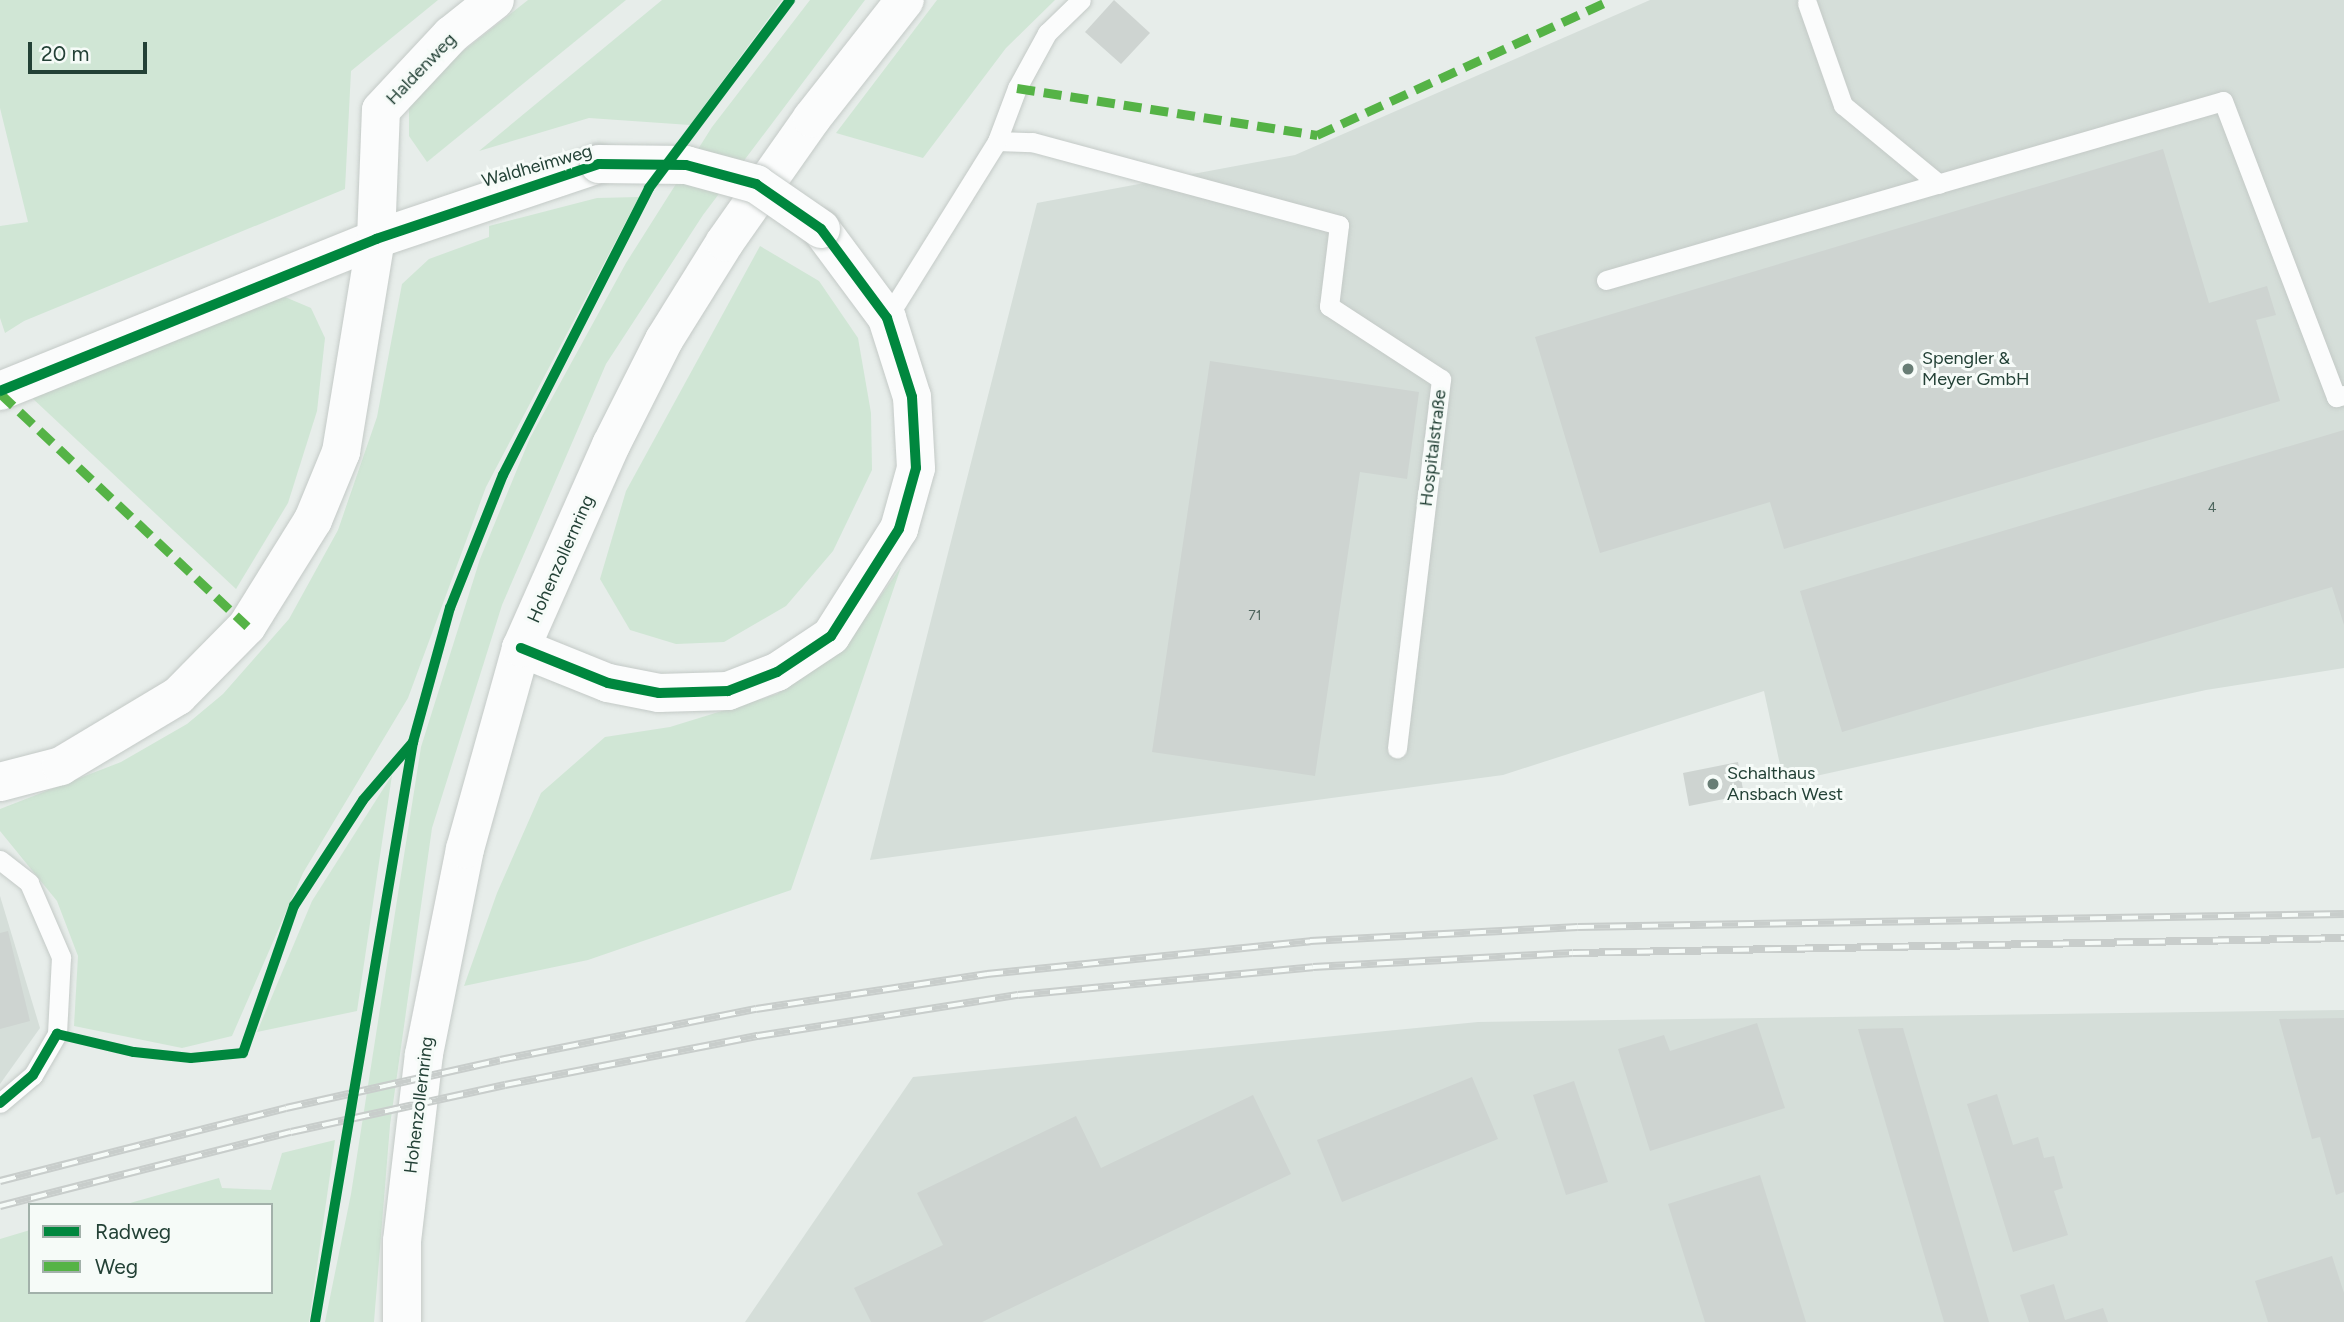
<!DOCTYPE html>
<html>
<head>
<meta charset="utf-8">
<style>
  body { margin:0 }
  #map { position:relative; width:2344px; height:1322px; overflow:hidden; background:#e7edea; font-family:Figtree,sans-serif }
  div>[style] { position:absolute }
  .built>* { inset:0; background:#d5ded9 }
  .green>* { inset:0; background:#d0e6d5 }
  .building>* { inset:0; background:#ced4d1 }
  .roads { filter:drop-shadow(0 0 2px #c4cac7) drop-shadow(0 0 2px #c4cac7) }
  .lane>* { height:19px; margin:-9.5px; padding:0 9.5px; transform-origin:9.5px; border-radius:9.5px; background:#fbfcfc }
  .street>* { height:38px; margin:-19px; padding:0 19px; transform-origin:19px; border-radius:19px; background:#fbfcfc }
  .secondary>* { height:38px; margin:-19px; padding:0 19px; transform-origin:19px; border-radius:19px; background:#fbfcfc }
  .rail>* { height:8px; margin-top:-4px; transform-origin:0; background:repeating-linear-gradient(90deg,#f6fbf8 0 16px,#c8cdcb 0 32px); box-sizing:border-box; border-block:2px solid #c8cdcb }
  .bridges { filter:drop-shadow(0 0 2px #c4cac7) drop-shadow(0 0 2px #c4cac7) }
  .street-bridge>* { height:38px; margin:-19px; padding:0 19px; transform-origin:19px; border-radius:19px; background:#fbfcfc }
  .quiet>* { height:9px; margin-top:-4.5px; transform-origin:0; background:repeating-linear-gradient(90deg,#55b346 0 18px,transparent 0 27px) }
  .cycleway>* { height:10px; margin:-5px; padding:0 5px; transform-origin:5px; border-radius:5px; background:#00873e }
  .dots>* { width:19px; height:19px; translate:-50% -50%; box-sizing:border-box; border:4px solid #f6fbf8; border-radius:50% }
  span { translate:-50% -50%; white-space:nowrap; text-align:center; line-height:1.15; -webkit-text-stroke:6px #f6fbf8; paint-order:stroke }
  .number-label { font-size:14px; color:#4e665e }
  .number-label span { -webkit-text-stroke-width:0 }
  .street-label { font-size:18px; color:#234136 }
  .poi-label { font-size:18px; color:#234136 }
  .left { translate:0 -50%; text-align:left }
  .legend { position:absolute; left:28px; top:1203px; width:245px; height:91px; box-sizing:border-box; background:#f6fbf8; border:2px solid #a2b1aa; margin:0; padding:9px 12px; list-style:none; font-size:21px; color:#234136 }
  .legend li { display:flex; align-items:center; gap:14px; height:35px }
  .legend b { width:35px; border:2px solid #a2b1aa }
  .scale { position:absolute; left:28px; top:42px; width:119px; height:32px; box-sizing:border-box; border:4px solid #234136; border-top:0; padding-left:9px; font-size:21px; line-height:24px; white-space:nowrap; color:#234136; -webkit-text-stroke:5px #f6fbf8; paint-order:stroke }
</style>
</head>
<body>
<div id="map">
  <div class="built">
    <i style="clip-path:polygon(1650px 0,2344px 0,2344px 668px,2206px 690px,1784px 783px,1764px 691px,1503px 775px,870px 860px,1037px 203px,1295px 155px)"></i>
    <i style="clip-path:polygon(0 896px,40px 1028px,0 1084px)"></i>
    <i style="clip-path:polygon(2344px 1010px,2344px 1322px,745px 1322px,913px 1077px,1478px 1022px)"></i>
  </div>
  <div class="green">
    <i style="clip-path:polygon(0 0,438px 0,351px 71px,345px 189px,24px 321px,5px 333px,0 318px,0 226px,28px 222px,0 108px)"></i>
    <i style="clip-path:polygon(528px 0,626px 0,427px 162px,409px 136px,409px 105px,439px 70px)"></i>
    <i style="clip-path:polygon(662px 0,782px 0,690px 125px,589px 118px,479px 151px)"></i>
    <i style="clip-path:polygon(810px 0,865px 0,703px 215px,606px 364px,502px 605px,432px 828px,390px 1125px,374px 1322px,325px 1322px,351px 1194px,421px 747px,480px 559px,530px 438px,626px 263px,712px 127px)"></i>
    <i style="clip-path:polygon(937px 0,1055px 0,1006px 48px,923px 158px,836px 133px)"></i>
    <i style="clip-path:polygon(639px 197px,486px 487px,408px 698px,303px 873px,232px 1036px,182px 1048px,74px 1026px,78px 956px,57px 901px,0 831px,0 809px,121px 762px,187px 724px,223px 694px,289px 619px,338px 530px,377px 417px,402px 284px,429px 259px,489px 237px,489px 226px,597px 198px)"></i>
    <i style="clip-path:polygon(760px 246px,819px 281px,858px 338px,871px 413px,872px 470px,833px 551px,786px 606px,724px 642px,676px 644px,630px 630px,600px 579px,626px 491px)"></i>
    <i style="clip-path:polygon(285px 297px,311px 308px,325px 338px,317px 411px,288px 503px,236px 589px,30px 396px,260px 303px)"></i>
    <i style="clip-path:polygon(901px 567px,791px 890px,588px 960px,464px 986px,497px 893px,541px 793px,605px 737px,670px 727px,777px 694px,848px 642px)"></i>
    <i style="clip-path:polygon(392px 775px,357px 1011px,257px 1032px,312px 901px)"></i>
    <i style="clip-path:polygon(335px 1140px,309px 1322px,0 1322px,0 1239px,30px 1230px,30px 1292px,271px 1292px,271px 1205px,123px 1205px,219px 1178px,222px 1188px,271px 1190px,282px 1153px)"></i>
  </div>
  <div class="building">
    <i style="clip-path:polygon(1114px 0,1150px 33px,1121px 64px,1085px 32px)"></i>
    <i style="clip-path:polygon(2163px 149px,2209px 303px,2267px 286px,2276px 315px,2256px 320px,2280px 401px,1784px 549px,1770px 502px,1600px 553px,1535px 337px)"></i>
    <i style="clip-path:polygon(1210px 361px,1419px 392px,1407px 479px,1360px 472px,1315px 776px,1152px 752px)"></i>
    <i style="clip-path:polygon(2344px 430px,2344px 625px,2332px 587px,1842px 732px,1800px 591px)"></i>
    <i style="clip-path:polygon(1738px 762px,1744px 795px,1689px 806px,1683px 773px)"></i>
    <i style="clip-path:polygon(8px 931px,30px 1021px,0 1029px,0 933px)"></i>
    <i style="clip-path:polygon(2344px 1018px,2344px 1192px,2336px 1195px,2320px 1137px,2312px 1139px,2279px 1019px)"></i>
    <i style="clip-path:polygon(1757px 1023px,1785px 1108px,1650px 1151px,1618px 1049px,1664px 1035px,1670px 1051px)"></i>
    <i style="clip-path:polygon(1903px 1028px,1989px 1322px,1944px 1322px,1858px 1029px)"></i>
    <i style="clip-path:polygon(1472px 1077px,1498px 1139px,1342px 1202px,1317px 1140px)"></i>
    <i style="clip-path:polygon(1574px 1081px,1608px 1182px,1566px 1195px,1533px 1095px)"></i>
    <i style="clip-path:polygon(1997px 1094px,2013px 1145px,2038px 1137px,2044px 1158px,2054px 1156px,2063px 1188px,2054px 1191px,2068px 1235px,2013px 1252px,1967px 1104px)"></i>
    <i style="clip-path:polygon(1253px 1095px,1291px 1174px,982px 1322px,871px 1322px,854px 1288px,943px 1245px,917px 1193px,1076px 1116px,1101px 1168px)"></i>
    <i style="clip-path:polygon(1760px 1175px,1806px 1322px,1705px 1322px,1668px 1204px)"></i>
    <i style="clip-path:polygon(2332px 1256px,2344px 1293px,2344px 1322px,2268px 1322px,2255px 1281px)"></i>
    <i style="clip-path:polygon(2054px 1284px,2065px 1320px,2103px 1308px,2108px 1322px,2029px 1322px,2020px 1295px)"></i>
  </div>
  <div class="roads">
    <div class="lane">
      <i style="left:1807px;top:3px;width:108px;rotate:70.6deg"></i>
      <i style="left:1843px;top:105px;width:124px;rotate:39.5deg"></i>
      <i style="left:997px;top:141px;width:35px;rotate:2deg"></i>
      <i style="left:1032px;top:142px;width:318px;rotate:15.1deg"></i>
      <i style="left:1339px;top:225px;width:82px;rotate:97deg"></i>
      <i style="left:1329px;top:306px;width:134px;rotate:33.1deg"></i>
      <i style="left:1441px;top:379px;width:372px;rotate:96.8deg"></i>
      <i style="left:1606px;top:280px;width:642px;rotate:-16.18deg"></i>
      <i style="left:2223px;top:101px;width:317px;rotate:69.1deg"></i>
      <i style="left:2336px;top:397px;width:8px;rotate:-14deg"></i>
      <i style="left:887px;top:318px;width:208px;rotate:-58.1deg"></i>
      <i style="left:997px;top:141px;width:57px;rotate:-69.3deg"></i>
      <i style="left:1017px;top:88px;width:63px;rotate:-61.4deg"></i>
      <i style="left:1047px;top:33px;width:47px;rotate:-44.1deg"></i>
      <i style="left:0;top:860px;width:37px;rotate:38deg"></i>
      <i style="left:29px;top:883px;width:81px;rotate:66.6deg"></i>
      <i style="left:61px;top:957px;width:77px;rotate:93deg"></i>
      <i style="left:57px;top:1034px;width:48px;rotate:120.3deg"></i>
      <i style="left:33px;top:1075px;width:43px;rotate:139.7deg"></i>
    </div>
    <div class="street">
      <i style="left:0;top:391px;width:406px;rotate:-22deg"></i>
      <i style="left:376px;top:239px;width:235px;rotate:-18.6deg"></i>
      <i style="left:521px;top:648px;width:94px;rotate:21.9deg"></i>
      <i style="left:608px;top:683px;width:52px;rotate:11.1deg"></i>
      <i style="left:659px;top:693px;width:69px;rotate:-1.7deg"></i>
      <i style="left:728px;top:691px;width:53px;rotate:-21.2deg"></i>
      <i style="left:777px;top:672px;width:65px;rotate:-33.7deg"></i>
      <i style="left:831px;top:636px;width:127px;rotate:-57.6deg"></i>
      <i style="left:899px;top:529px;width:63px;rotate:-74.4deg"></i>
      <i style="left:916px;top:468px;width:71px;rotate:-93.2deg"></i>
      <i style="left:912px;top:397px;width:83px;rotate:-107.6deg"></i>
      <i style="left:887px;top:318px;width:111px;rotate:-126.6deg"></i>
      <i style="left:0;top:782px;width:63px;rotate:-14.7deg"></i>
      <i style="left:61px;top:766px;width:136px;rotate:-30.9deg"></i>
      <i style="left:178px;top:696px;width:98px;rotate:-45.4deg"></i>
      <i style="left:247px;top:626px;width:125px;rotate:-58.1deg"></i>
      <i style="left:313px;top:520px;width:74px;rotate:-67.6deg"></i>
      <i style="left:341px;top:452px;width:216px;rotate:-80.7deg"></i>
      <i style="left:376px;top:239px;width:129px;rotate:-87.8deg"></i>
      <i style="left:381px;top:110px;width:103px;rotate:-47deg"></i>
      <i style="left:451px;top:35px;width:56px;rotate:-38.5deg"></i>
    </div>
    <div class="secondary">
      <i style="left:402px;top:1322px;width:81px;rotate:-90deg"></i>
      <i style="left:402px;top:1241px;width:188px;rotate:-83.3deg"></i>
      <i style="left:424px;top:1054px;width:209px;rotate:-78.7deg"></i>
      <i style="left:465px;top:849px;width:209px;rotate:-74.4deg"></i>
      <i style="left:521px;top:648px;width:222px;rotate:-66.1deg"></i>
      <i style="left:611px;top:445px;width:118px;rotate:-63.2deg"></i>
      <i style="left:664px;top:340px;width:115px;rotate:-58.1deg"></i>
      <i style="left:725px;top:242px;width:151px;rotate:-54.9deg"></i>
      <i style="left:812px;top:118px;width:150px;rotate:-51.8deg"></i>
    </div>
  </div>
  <div class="rail">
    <i style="left:0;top:1181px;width:295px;rotate:-14.3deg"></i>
    <i style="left:286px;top:1108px;width:219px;rotate:-12.6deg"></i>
    <i style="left:500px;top:1060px;width:261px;rotate:-11.3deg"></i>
    <i style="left:756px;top:1009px;width:234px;rotate:-8.6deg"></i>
    <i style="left:987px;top:974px;width:325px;rotate:-5.8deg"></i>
    <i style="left:1310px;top:941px;width:268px;rotate:-3deg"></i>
    <i style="left:1578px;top:927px;width:766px;rotate:-0.97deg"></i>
    <i style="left:0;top:1206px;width:300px;rotate:-14.3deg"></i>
    <i style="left:291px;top:1132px;width:219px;rotate:-12.4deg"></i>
    <i style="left:505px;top:1085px;width:258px;rotate:-11deg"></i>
    <i style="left:758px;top:1036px;width:263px;rotate:-9deg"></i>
    <i style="left:1018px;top:995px;width:296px;rotate:-5.4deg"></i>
    <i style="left:1313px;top:967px;width:260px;rotate:-3.1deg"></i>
    <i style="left:1573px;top:953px;width:771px;rotate:-1.11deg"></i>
  </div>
  <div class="bridges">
    <div class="street-bridge">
      <i style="left:599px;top:164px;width:87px;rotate:0.7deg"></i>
      <i style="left:686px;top:165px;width:73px;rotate:15.2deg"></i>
      <i style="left:756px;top:184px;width:79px;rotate:34.7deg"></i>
    </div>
  </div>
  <div class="quiet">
    <i style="left:1017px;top:88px;width:304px;rotate:8.9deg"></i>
    <i style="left:1317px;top:135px;width:324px;rotate:-24.7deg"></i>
    <i style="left:0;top:393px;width:340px;rotate:43.3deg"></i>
  </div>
  <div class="cycleway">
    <i style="left:0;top:391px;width:406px;rotate:-22deg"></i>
    <i style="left:376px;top:239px;width:235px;rotate:-18.6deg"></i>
    <i style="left:599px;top:164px;width:87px;rotate:0.7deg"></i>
    <i style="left:686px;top:165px;width:73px;rotate:15.2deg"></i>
    <i style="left:756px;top:184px;width:79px;rotate:34.7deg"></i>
    <i style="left:821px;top:229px;width:111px;rotate:53.4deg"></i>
    <i style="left:887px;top:318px;width:83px;rotate:72.4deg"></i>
    <i style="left:912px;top:397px;width:71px;rotate:86.8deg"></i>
    <i style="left:916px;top:468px;width:63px;rotate:105.6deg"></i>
    <i style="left:899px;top:529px;width:127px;rotate:122.4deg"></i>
    <i style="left:831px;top:636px;width:65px;rotate:146.3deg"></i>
    <i style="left:777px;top:672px;width:53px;rotate:158.8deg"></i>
    <i style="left:728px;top:691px;width:69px;rotate:178.3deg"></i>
    <i style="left:659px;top:693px;width:52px;rotate:-168.9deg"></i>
    <i style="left:608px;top:683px;width:94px;rotate:-158.1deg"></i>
    <i style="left:0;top:1103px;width:43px;rotate:-40.3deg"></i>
    <i style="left:33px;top:1075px;width:48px;rotate:-59.7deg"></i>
    <i style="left:57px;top:1034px;width:79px;rotate:13.2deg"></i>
    <i style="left:134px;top:1052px;width:57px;rotate:6deg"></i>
    <i style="left:191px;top:1058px;width:52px;rotate:-5.5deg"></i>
    <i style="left:243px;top:1053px;width:156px;rotate:-70.9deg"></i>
    <i style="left:294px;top:906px;width:126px;rotate:-56.9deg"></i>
    <i style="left:363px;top:800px;width:77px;rotate:-49.2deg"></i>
    <i style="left:315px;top:1322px;width:588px;rotate:-80.41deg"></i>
    <i style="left:413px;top:742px;width:139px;rotate:-74.6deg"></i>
    <i style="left:450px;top:608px;width:143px;rotate:-68.3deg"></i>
    <i style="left:503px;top:475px;width:322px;rotate:-63deg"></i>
    <i style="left:649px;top:188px;width:235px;rotate:-53.1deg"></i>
  </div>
  <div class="dots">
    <i style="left:1908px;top:369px;background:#687d75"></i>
    <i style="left:1713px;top:784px;background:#687d75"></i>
  </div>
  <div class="number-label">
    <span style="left:2212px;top:508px">4</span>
    <span style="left:1255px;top:616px">71</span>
  </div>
  <div class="street-label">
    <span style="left:421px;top:69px;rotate:-46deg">Haldenweg</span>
    <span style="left:537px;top:166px;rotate:-16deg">Waldheimweg</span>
    <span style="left:1433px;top:448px;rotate:-83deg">Hospitalstraße</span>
    <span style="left:561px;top:559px;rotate:-66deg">Hohenzollernring</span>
    <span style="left:419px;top:1105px;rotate:-83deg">Hohenzollernring</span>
  </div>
  <div class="poi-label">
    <span class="left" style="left:1922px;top:369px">Spengler &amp;<br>Meyer GmbH</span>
    <span class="left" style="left:1727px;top:784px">Schalthaus<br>Ansbach West</span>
  </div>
  <ul class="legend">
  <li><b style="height:9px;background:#00873e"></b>Radweg</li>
  <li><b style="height:9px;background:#55b346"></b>Weg</li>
  </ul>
  <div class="scale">20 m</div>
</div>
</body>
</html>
